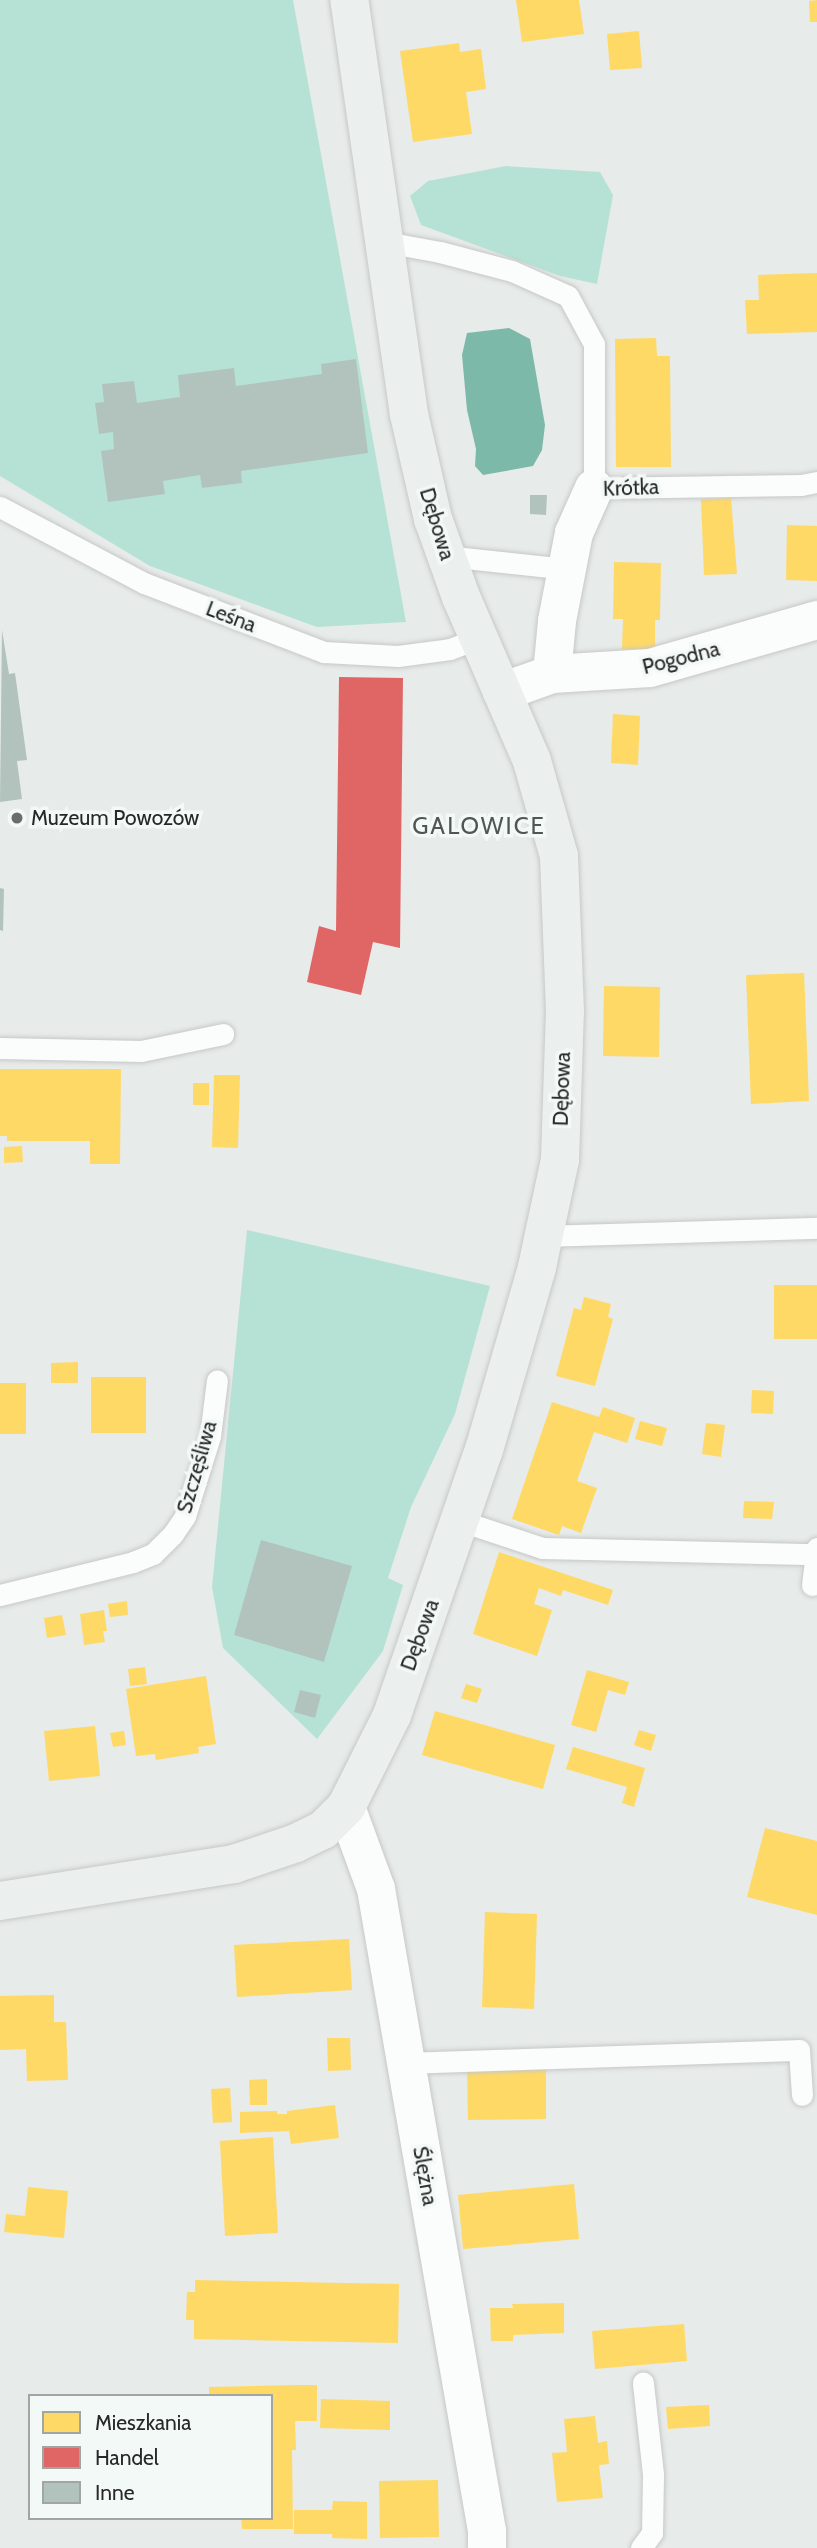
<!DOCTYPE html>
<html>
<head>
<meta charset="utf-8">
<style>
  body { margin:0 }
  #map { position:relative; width:817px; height:2548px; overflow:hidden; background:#e7ebe9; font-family:Cabin,sans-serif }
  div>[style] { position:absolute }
  .green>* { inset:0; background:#b6e2d5 }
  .water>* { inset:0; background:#7db9a8 }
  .homes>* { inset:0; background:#ffd966 }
  .shops>* { inset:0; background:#e06666 }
  .building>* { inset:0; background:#b2c3be }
  .roads { filter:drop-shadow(0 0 2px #c6c8c7) drop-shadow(0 0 2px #c6c8c7) }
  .lane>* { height:21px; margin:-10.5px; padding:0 10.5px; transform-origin:10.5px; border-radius:10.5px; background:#fbfcfc }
  .street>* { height:38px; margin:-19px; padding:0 19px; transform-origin:19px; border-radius:19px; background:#fbfcfc }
  .secondary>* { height:38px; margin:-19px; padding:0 19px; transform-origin:19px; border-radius:19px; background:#ebf0ef }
  .dots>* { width:19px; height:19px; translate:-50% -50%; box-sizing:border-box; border:4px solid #f3f9f7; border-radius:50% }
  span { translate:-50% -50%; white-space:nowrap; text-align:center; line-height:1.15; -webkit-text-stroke:7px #f3f9f7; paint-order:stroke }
  .street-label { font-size:21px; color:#272928 }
  .poi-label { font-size:21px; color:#272928 }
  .left { translate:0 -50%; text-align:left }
  .quarter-label { font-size:24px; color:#515554; letter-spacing:2px }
  .legend { position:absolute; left:28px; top:2394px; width:245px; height:126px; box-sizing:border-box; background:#f3f9f7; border:2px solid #a1a6a4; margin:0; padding:9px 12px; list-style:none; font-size:21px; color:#272928 }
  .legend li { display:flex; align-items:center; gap:14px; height:35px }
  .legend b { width:35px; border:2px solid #a1a6a4 }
</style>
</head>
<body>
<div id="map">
  <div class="green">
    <i style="clip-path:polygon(0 0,293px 0,406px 622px,317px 627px,150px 566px,0 476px)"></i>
    <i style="clip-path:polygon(506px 166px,600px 172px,613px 195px,597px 284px,560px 276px,421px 225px,410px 196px,428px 181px)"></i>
    <i style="clip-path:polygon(247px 1230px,490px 1286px,455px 1414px,411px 1507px,388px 1578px,403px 1585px,383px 1651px,317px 1739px,223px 1648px,212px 1587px)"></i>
  </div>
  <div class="water">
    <i style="clip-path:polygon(509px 328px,530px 339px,545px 425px,542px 450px,533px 466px,483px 475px,475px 466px,476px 449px,467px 410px,462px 355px,467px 333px)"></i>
  </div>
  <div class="homes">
    <i style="clip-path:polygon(516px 0,579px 0,584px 34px,522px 42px)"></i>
    <i style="clip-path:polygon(817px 0,817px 22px,810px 22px,809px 1px)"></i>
    <i style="clip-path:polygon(639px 31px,642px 68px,610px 70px,607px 34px)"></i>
    <i style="clip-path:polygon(459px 43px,460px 52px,481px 49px,486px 89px,466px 92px,472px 134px,413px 142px,400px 51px)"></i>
    <i style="clip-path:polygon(817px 273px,817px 332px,747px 334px,745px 300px,759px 300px,758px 275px)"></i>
    <i style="clip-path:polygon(656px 338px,657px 356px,670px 356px,671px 467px,616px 467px,615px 339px)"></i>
    <i style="clip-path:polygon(731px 498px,737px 574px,704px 575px,701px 499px)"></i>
    <i style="clip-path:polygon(787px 525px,817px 526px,817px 581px,786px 580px)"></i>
    <i style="clip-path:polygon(614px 562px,661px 563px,660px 620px,655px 620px,655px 650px,622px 649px,623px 619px,613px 619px)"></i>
    <i style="clip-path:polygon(613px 714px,640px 716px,638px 765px,611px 763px)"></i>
    <i style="clip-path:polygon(804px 973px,809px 1101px,751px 1104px,746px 975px)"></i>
    <i style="clip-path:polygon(604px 986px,660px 987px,659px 1057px,603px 1056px)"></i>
    <i style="clip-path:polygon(0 1069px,121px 1069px,120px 1164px,90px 1164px,90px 1141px,7px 1141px,7px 1136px,0 1136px)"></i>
    <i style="clip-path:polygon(214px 1075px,240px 1075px,238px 1148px,212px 1147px)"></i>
    <i style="clip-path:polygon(193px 1083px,209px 1083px,209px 1105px,193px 1105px)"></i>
    <i style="clip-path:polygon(22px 1146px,23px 1162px,4px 1163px,4px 1147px)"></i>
    <i style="clip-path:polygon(774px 1285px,817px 1285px,817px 1339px,774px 1339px)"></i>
    <i style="clip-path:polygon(584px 1297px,611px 1304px,608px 1317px,613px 1319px,595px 1386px,556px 1376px,574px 1308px,581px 1310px)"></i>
    <i style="clip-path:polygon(78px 1362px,78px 1383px,51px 1383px,51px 1363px)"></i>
    <i style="clip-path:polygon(91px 1377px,146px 1377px,146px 1433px,91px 1433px)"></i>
    <i style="clip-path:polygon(0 1383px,26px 1383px,26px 1434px,0 1434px)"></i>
    <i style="clip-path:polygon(752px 1390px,774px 1391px,773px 1414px,751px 1413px)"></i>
    <i style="clip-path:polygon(552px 1402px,599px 1417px,603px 1407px,635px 1418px,627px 1443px,594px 1432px,577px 1481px,597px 1488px,581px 1533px,562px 1526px,559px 1535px,512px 1519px)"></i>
    <i style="clip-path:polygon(640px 1421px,667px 1428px,662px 1446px,635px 1439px)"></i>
    <i style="clip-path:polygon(706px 1423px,725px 1425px,721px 1457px,702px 1454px)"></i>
    <i style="clip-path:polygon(744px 1501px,774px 1502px,772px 1519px,743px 1518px)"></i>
    <i style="clip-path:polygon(499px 1552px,613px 1590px,608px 1605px,563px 1590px,561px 1596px,539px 1588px,534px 1604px,552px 1610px,537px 1656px,473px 1634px)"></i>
    <i style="clip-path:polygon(127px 1601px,128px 1615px,110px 1617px,108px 1604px)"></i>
    <i style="clip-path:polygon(104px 1610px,107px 1631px,103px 1631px,105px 1642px,84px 1645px,80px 1614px)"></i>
    <i style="clip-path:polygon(62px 1615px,66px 1635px,47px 1638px,44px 1618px)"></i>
    <i style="clip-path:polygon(145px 1667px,147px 1684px,130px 1686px,128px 1669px)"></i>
    <i style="clip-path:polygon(587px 1670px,629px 1682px,625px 1695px,608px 1690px,596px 1732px,571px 1725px)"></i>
    <i style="clip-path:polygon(206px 1676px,216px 1744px,198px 1747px,199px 1753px,156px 1760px,155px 1754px,136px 1756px,126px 1689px)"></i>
    <i style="clip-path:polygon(466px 1684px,482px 1689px,477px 1703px,461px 1698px)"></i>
    <i style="clip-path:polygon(435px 1711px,555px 1745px,543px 1789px,422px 1755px)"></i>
    <i style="clip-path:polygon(95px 1726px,100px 1776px,49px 1781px,44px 1731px)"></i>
    <i style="clip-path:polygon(639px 1730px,656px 1735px,651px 1751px,634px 1745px)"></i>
    <i style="clip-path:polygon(124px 1731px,126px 1745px,113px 1747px,110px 1733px)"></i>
    <i style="clip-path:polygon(573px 1747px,645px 1768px,634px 1807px,622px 1803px,627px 1787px,566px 1769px)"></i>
    <i style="clip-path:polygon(765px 1828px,817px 1841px,817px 1915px,747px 1897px)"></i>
    <i style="clip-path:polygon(485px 1912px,537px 1914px,534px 2009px,482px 2007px)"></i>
    <i style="clip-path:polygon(349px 1939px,352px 1990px,237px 1997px,234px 1945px)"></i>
    <i style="clip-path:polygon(54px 1995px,54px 2022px,66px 2022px,68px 2080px,27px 2081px,26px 2049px,0 2050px,0 1996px)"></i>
    <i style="clip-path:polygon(327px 2038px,350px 2038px,351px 2070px,328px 2071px)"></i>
    <i style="clip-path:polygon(546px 2065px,546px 2119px,468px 2120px,467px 2067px)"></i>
    <i style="clip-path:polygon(267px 2079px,267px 2105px,250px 2105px,249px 2080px)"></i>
    <i style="clip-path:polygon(230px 2088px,232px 2122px,213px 2123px,211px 2089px)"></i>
    <i style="clip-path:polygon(335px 2105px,339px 2138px,291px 2144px,289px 2131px,240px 2133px,240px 2112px,277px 2111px,277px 2114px,287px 2114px,287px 2111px)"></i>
    <i style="clip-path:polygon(273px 2137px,278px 2233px,225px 2236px,220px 2141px)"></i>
    <i style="clip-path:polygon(574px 2184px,579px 2239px,463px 2249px,458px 2195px)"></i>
    <i style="clip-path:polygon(28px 2187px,68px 2191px,64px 2238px,4px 2232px,6px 2214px,25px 2216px)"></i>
    <i style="clip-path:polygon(195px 2280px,399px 2284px,398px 2343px,194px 2339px,194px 2320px,186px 2320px,187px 2292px,195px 2292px)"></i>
    <i style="clip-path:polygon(564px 2303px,564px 2333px,513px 2335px,513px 2341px,491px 2341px,490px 2308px,513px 2308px,512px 2304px)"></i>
    <i style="clip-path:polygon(684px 2324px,687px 2361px,595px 2369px,592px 2331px)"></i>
    <i style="clip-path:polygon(295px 2385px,317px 2385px,317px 2421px,295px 2421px,296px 2450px,292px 2450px,293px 2529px,242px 2529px,241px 2518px,271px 2518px,271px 2396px,209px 2396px,209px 2387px)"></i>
    <i style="clip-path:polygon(321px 2399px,390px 2401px,390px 2430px,320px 2428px)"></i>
    <i style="clip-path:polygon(709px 2405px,710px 2426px,668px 2429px,666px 2407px)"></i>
    <i style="clip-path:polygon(595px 2416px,598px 2443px,607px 2441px,609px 2464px,599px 2465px,603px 2498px,557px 2502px,552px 2453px,567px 2452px,564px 2419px)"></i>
    <i style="clip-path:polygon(438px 2480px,439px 2537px,380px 2538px,379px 2481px)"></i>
    <i style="clip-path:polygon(333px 2501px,367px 2502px,367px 2539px,332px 2538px,332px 2534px,294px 2534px,294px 2510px,332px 2510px)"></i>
  </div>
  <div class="shops">
    <i style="clip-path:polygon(339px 677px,403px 678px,400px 948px,373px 942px,361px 995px,307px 982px,319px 926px,336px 931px)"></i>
  </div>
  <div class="building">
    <i style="clip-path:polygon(356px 359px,368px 453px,241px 471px,242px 483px,202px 488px,200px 475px,163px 481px,165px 494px,108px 502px,101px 451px,114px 449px,113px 432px,99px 434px,95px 403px,104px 402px,102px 384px,134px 381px,137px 403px,180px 397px,178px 375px,234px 368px,236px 386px,322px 374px,321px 364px)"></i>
    <i style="clip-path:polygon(530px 495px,547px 495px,546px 515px,530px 514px)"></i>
    <i style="clip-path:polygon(2px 630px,9px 674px,15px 673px,27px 760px,17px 761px,22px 799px,0 802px)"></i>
    <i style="clip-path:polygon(0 888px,4px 889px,3px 931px,0 930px)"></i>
    <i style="clip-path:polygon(261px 1540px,352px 1566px,324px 1662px,234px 1635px)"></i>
    <i style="clip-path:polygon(300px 1690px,321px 1695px,315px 1718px,294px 1712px)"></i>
  </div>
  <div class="roads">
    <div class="lane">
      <i style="left:385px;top:242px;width:56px;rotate:10.3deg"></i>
      <i style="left:440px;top:252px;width:74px;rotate:14.8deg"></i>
      <i style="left:512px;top:271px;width:61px;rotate:24.1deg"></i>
      <i style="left:568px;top:296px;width:55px;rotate:61.6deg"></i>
      <i style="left:594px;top:344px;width:144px;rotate:90deg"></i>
      <i style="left:594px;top:488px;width:207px;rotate:-0.8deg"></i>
      <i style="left:801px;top:485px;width:16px;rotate:-11deg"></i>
      <i style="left:0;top:507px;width:163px;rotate:27.8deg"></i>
      <i style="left:144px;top:583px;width:193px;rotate:21deg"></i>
      <i style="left:324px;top:652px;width:74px;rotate:3.1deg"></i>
      <i style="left:398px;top:656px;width:52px;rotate:-7.7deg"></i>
      <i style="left:450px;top:649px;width:31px;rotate:-21deg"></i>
      <i style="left:446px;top:556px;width:122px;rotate:6.1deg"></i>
      <i style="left:0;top:1048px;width:141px;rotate:1.2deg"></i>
      <i style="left:141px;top:1051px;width:84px;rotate:-11.7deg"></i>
      <i style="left:544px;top:1236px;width:273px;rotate:-1.7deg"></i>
      <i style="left:461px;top:1521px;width:85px;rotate:18.4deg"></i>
      <i style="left:542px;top:1548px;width:274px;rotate:1.3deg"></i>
      <i style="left:816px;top:1554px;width:6px;rotate:-81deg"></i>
      <i style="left:812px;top:1585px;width:31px;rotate:-83deg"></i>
      <i style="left:0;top:1595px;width:137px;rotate:-13.9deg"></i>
      <i style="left:133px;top:1562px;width:22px;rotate:-22deg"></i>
      <i style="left:153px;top:1554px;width:28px;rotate:-45deg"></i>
      <i style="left:173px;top:1534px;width:22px;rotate:-56deg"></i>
      <i style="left:185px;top:1516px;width:84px;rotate:-72.6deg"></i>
      <i style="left:210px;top:1436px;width:56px;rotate:-82.9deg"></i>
      <i style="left:406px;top:2063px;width:393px;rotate:-1.9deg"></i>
      <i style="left:799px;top:2050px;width:45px;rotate:86.2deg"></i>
      <i style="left:641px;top:2548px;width:19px;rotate:-54deg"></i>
      <i style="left:652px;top:2533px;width:59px;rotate:-89deg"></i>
      <i style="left:653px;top:2474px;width:92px;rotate:-96.3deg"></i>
    </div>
    <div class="street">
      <i style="left:552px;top:674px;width:53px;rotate:-84.6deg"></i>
      <i style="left:557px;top:621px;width:90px;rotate:-79.1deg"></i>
      <i style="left:574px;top:533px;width:49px;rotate:-66deg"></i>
      <i style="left:502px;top:692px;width:53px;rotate:-19.8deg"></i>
      <i style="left:552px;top:674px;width:98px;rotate:-3.5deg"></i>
      <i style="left:650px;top:668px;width:174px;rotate:-16deg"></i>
      <i style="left:346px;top:1807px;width:87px;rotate:69.9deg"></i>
      <i style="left:376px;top:1889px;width:652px;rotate:80.19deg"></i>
      <i style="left:487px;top:2531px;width:17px;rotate:90deg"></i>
    </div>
    <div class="secondary">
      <i style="left:0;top:1901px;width:237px;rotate:-9deg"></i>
      <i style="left:234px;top:1864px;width:65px;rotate:-18.7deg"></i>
      <i style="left:296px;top:1843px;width:30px;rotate:-26deg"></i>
      <i style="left:323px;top:1830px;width:33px;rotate:-45deg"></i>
      <i style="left:346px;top:1807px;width:103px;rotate:-63.4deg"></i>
      <i style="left:392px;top:1715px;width:281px;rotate:-70.9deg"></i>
      <i style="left:484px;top:1450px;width:191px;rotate:-73.8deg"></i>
      <i style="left:537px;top:1267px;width:109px;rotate:-77.9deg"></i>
      <i style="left:560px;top:1160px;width:148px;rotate:-88.1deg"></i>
      <i style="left:565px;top:1012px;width:156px;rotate:-92.2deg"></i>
      <i style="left:559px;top:856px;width:99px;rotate:-105.9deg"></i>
      <i style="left:532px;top:761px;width:179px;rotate:-113.4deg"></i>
      <i style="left:461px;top:597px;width:83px;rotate:-109.7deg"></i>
      <i style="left:433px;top:519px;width:108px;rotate:-102.9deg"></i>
      <i style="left:409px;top:414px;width:418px;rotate:-98.2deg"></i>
    </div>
  </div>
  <div class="dots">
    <i style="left:17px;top:818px;background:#6a6d6c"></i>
  </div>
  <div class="street-label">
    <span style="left:631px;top:488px;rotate:-2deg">Krótka</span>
    <span style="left:437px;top:524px;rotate:73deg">Dębowa</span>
    <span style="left:231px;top:617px;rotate:21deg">Leśna</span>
    <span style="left:681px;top:658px;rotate:-14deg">Pogodna</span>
    <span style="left:562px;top:1089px;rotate:-88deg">Dębowa</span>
    <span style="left:197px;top:1467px;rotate:-74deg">Szczęśliwa</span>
    <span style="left:420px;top:1635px;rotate:-70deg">Dębowa</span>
    <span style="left:425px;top:2176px;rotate:80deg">Ślężna</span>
  </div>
  <div class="poi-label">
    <span class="left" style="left:31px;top:818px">Muzeum Powozów</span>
  </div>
  <div class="quarter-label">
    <span style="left:479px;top:826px">GALOWICE</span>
  </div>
  <ul class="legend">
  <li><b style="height:19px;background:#ffd966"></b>Mieszkania</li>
  <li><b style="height:19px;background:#e06666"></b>Handel</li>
  <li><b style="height:19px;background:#b2c3be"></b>Inne</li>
  </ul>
</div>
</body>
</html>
